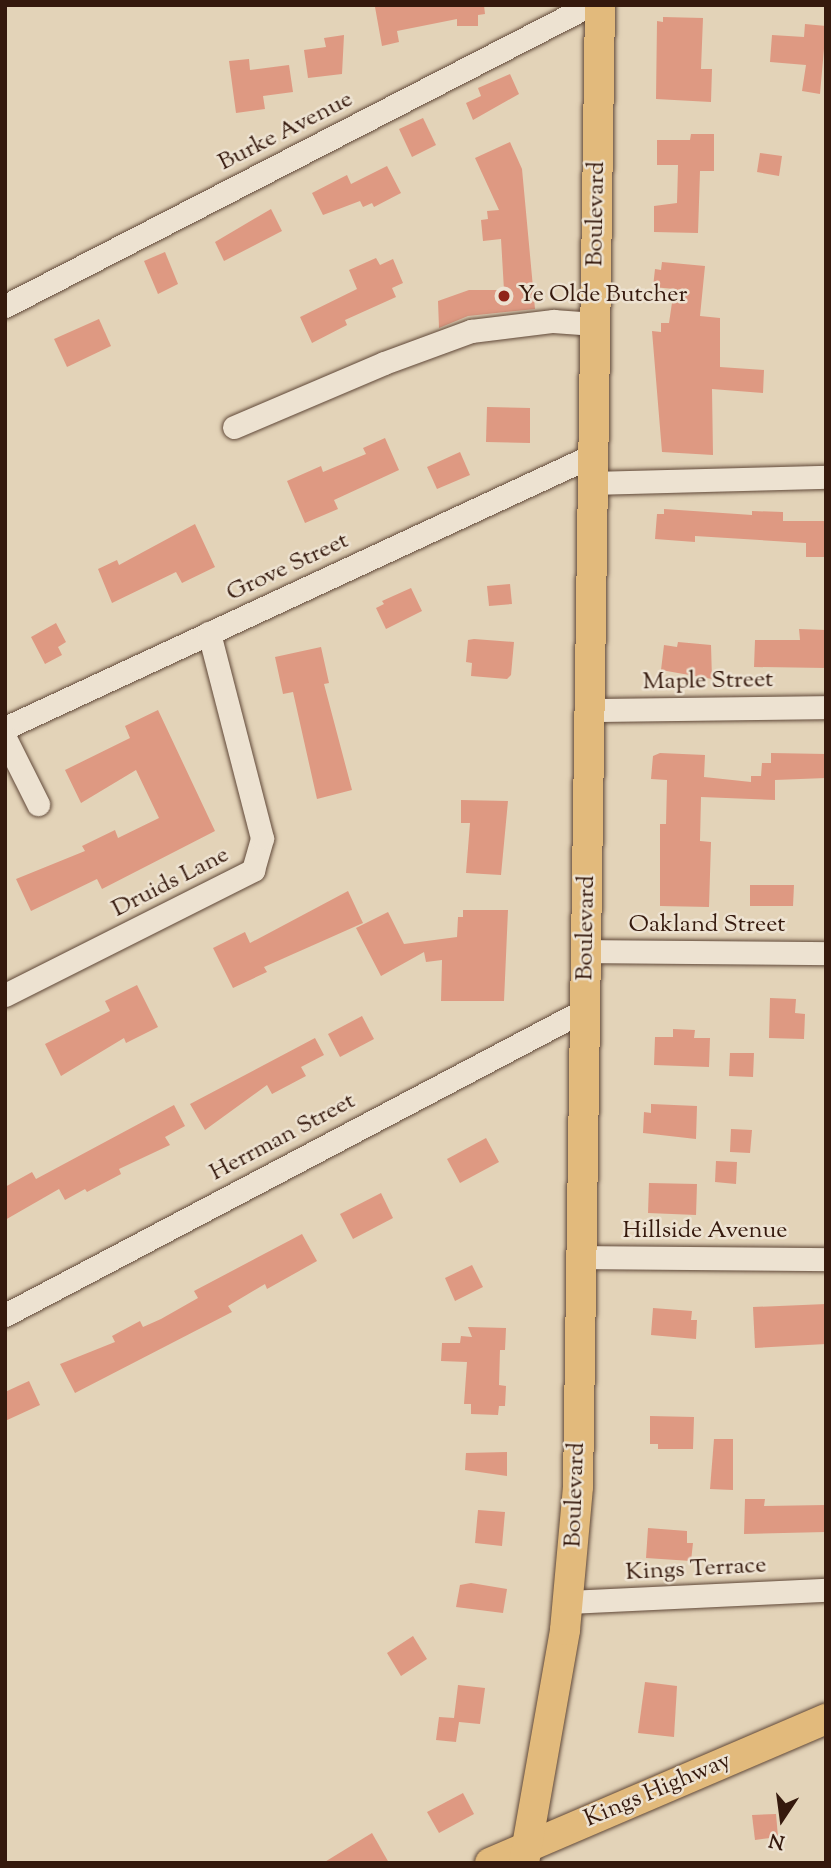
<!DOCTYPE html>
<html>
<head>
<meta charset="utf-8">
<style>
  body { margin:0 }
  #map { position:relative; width:831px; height:1868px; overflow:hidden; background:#e3d3b8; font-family:"Sorts Mill Goudy",serif }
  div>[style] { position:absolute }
  .building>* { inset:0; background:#de9982 }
  .roads { filter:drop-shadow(0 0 2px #604838) drop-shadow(0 0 2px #604838) }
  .minor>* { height:23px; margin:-11.5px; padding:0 11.5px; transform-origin:11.5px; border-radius:11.5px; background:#ede2d1 }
  .major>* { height:30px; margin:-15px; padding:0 15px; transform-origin:15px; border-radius:15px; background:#e2ba7c }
  .dots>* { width:19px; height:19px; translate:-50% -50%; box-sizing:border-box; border:4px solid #ede2d1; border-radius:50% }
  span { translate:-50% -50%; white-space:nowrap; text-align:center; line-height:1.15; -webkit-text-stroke:5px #ede2d1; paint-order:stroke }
  .street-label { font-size:24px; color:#35190d }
  .poi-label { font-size:24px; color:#35190d }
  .left { translate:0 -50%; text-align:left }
  .frame { position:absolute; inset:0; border:7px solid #35190d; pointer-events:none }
  .north { position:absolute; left:747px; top:1784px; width:70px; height:70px; -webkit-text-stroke:5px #ede2d1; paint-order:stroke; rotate:193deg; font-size:19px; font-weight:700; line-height:28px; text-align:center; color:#35190d }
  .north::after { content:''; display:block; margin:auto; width:24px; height:32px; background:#35190d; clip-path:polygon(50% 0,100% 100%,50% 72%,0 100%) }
</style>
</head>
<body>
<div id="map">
  <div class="building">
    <i style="clip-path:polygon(385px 5px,484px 5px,485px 14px,478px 15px,478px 26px,457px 26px,457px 19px,397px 31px,399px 42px,382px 46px,375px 7px)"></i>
    <i style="clip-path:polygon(663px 17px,703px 18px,701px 69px,712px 69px,711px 102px,656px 99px,657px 21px,663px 22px)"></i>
    <i style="clip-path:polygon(805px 24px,826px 26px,820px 94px,802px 91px,806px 65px,770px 62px,772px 35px,804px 37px)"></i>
    <i style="clip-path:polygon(344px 35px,342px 74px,308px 78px,304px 50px,326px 47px,324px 38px)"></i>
    <i style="clip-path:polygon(249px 59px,250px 70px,289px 65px,293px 92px,263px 96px,265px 109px,236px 113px,229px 61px)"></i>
    <i style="clip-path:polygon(510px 74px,519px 94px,473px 120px,466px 103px,481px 96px,478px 88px)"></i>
    <i style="clip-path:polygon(423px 118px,436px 145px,412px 157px,399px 129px)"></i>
    <i style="clip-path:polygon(691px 134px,714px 134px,714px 171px,700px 171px,698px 233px,654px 232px,654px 206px,677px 203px,678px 165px,657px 165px,657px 140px,690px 140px)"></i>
    <i style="clip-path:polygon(510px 142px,522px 169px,535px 309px,468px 316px,439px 328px,438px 301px,469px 290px,504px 290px,501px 239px,483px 241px,481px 220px,488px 219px,487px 211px,499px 210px,475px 158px)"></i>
    <i style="clip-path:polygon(760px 153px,782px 156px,779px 176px,757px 172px)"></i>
    <i style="clip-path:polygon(387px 166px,401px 193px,374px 207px,372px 203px,363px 207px,360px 201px,323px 215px,312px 193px,347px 175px,351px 184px)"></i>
    <i style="clip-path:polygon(271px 209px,282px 231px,224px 261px,215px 242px)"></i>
    <i style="clip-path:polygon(165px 252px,178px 284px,158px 294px,144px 261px)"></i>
    <i style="clip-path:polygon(376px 258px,380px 265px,393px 259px,403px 283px,392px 288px,396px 297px,345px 320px,347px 325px,312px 343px,300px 317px,357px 289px,349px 270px)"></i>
    <i style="clip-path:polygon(662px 262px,705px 266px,700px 316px,720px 318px,720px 367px,764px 370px,763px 393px,712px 389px,713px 455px,662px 452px,652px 331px,661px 332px,661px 323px,669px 323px,674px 289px,653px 287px,655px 269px,661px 270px)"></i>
    <i style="clip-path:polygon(99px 319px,111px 346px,67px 367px,54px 339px)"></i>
    <i style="clip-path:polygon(487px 407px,530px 408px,530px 443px,486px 442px)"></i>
    <i style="clip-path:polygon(385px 438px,399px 470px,334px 500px,338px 509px,305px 523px,287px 481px,321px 466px,323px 472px,366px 454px,363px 448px)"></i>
    <i style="clip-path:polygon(460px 452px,470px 475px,437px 489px,427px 467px)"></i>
    <i style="clip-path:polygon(664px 509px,752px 515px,752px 511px,783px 512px,783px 521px,826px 521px,826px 557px,806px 557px,806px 543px,695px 536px,695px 542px,655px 539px,657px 514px,664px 514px)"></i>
    <i style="clip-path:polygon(195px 524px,215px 567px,182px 583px,176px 572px,112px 603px,98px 569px,117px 560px,119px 565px)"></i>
    <i style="clip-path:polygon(510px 584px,512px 604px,489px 606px,487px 586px)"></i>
    <i style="clip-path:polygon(411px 588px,422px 611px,386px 629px,376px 608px,384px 604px,382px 601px)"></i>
    <i style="clip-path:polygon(56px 623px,66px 642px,58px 647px,62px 655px,45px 664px,31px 637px)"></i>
    <i style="clip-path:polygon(799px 629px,826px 630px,826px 668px,754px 667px,755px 640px,800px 640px)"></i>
    <i style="clip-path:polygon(474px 639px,514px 642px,511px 675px,507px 679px,471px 676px,472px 663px,466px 662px,468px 640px)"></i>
    <i style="clip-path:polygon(678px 642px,711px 645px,712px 679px,661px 670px,664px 645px,677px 647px)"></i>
    <i style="clip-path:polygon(321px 647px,329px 683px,324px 684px,352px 790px,317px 799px,293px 692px,283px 694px,275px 657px)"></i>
    <i style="clip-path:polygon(158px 710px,215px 831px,102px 889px,97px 879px,31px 911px,16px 879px,85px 851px,82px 846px,115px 830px,118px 838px,159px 818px,136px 770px,81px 803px,65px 770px,130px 738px,125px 726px)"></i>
    <i style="clip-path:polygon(660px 753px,705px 755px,704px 777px,751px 782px,751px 776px,761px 776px,762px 763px,771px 763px,771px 753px,826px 754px,826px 778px,775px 780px,775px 800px,701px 797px,700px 841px,711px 842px,709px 907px,660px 906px,660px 824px,666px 824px,667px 780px,651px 779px,653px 756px)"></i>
    <i style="clip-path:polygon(461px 800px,508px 801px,501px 875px,466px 873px,470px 823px,461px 823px)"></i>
    <i style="clip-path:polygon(750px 885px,794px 885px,793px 906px,750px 906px)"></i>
    <i style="clip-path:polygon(348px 891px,363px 923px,264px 967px,267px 972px,233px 988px,213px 948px,245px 932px,250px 943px)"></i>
    <i style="clip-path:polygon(463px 910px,508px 910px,504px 1001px,441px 1001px,442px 960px,426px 962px,424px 952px,381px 976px,356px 928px,388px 912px,404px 944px,457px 937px,458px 917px,463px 917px)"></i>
    <i style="clip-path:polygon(137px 985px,158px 1027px,126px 1043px,124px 1038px,61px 1076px,45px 1044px,110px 1011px,105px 1001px)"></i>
    <i style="clip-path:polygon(770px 998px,796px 999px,795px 1013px,805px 1014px,804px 1039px,769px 1038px)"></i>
    <i style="clip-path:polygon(362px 1016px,374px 1039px,340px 1057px,328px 1034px)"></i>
    <i style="clip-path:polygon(673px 1029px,695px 1030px,694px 1038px,710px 1038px,709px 1067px,654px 1065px,655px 1037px,673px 1037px)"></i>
    <i style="clip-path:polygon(315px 1038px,324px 1055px,301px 1067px,306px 1076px,272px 1094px,267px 1085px,205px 1130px,190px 1104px)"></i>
    <i style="clip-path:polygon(730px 1053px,754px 1053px,753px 1077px,729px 1076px)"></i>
    <i style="clip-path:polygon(651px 1104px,697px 1106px,696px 1139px,643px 1133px,644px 1112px,651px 1113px)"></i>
    <i style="clip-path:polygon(174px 1105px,185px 1126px,165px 1137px,170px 1145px,119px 1169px,121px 1174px,87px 1192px,85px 1189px,65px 1200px,59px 1189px,5px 1220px,5px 1187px,32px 1172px,36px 1179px)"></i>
    <i style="clip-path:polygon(731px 1129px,752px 1130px,750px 1153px,730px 1152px)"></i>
    <i style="clip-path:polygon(486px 1138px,499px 1162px,460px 1183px,447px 1159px)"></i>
    <i style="clip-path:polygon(716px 1161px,737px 1162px,736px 1184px,715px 1182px)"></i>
    <i style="clip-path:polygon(649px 1183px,697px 1184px,696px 1215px,648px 1213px)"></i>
    <i style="clip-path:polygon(381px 1193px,393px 1218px,353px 1239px,340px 1214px)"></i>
    <i style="clip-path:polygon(302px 1234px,317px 1261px,267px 1289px,265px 1284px,228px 1306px,232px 1312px,75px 1393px,60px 1364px,115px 1342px,112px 1336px,140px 1321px,143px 1327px,161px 1319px,198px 1298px,194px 1291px)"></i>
    <i style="clip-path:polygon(472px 1265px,483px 1287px,455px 1301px,445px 1278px)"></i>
    <i style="clip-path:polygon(826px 1304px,826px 1344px,755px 1348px,753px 1307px)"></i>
    <i style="clip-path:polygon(653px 1308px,692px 1311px,691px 1320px,697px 1320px,696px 1339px,651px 1335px)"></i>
    <i style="clip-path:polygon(468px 1327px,506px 1328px,505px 1350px,500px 1350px,499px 1385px,506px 1386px,505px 1406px,499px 1406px,498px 1415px,471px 1414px,471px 1404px,464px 1404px,467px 1362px,441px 1361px,442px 1343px,460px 1343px,461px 1336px,472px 1337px)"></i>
    <i style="clip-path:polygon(29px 1381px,40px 1405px,5px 1421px,5px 1392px)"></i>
    <i style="clip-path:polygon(650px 1416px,694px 1417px,693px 1449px,658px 1449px,658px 1444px,650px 1444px)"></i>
    <i style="clip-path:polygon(714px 1439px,733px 1439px,733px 1490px,710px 1489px)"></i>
    <i style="clip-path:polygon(507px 1452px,507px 1476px,465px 1470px,466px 1453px)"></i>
    <i style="clip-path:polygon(745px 1499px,765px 1499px,764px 1506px,826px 1505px,826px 1532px,744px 1534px)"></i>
    <i style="clip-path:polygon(478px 1510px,505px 1512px,502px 1546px,475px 1543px)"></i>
    <i style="clip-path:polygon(648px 1528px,687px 1531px,687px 1543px,693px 1543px,691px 1561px,646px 1558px)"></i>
    <i style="clip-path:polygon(471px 1583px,507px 1589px,503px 1613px,456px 1607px,460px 1585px)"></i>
    <i style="clip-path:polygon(413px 1636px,427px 1659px,401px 1676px,387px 1653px)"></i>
    <i style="clip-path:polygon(645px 1682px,677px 1686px,674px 1737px,638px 1733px)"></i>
    <i style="clip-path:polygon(458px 1685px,485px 1688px,480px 1724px,459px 1722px,456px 1742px,436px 1740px,439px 1717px,454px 1718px)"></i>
    <i style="clip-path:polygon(463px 1793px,474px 1814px,439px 1833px,427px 1812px)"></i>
    <i style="clip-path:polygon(776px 1814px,778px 1837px,755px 1840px,752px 1815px)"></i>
    <i style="clip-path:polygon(372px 1833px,389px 1863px,323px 1863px)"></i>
  </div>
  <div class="roads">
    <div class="minor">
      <i style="left:5px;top:306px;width:658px;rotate:-27.23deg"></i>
      <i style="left:234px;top:427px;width:163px;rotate:-23.1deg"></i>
      <i style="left:384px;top:363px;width:93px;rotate:-20.2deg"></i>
      <i style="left:471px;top:331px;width:83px;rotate:-7deg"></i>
      <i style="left:553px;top:321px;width:42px;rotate:4.1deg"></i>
      <i style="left:593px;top:483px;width:233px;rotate:-1.5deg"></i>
      <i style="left:590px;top:710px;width:236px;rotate:-0.7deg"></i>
      <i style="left:5px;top:728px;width:648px;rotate:-24.9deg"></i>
      <i style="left:5px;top:738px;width:74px;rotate:63.4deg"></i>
      <i style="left:587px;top:951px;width:239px;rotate:0.5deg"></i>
      <i style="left:5px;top:995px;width:278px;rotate:-26.7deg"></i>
      <i style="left:253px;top:870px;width:33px;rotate:-74deg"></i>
      <i style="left:262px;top:838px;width:212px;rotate:-104.5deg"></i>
      <i style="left:583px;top:1257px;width:243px;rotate:0.5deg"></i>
      <i style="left:5px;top:1315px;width:657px;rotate:-27.77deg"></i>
      <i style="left:569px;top:1602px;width:257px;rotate:-2.7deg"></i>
    </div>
    <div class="major">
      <i style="left:490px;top:1863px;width:366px;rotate:-23.2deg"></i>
      <i style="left:524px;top:1863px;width:237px;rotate:-80deg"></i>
      <i style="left:565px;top:1630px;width:144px;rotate:-84.8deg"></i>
      <i style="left:578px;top:1487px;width:1482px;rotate:-89.15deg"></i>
    </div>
  </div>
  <div class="dots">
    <i style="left:504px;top:296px;background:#8f2418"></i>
  </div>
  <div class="street-label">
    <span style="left:286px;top:132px;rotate:-27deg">Burke Avenue</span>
    <span style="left:597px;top:214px;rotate:-89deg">Boulevard</span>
    <span style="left:288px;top:568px;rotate:-25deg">Grove Street</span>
    <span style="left:708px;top:682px;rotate:-1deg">Maple Street</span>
    <span style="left:171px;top:883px;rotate:-27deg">Druids Lane</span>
    <span style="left:707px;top:926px">Oakland Street</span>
    <span style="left:587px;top:928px;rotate:-89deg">Boulevard</span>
    <span style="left:283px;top:1138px;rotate:-28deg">Herrman Street</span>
    <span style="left:705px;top:1232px">Hillside Avenue</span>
    <span style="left:576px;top:1495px;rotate:-88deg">Boulevard</span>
    <span style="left:696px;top:1570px;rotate:-3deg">Kings Terrace</span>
    <span style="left:658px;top:1791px;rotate:-23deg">Kings Highway</span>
  </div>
  <div class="poi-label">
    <span class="left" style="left:518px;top:296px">Ye Olde Butcher</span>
  </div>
  <div class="frame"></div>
  <div class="north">N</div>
</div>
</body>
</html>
